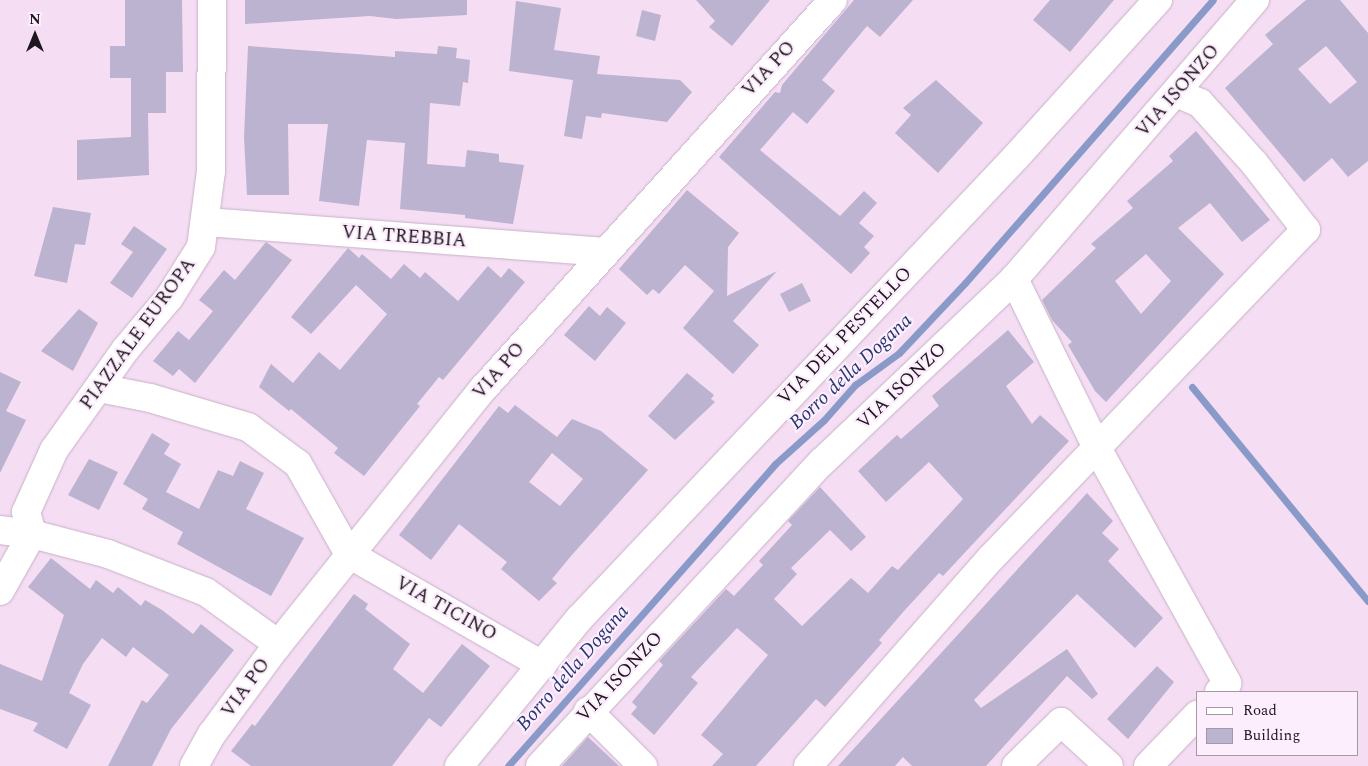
<!DOCTYPE html>
<html>
<head>
<meta charset="utf-8">
<style>
  body { margin:0 }
  #map { position:relative; width:1368px; height:766px; overflow:hidden; background:#f5ddf4; font-family:Spectral,serif }
  div>[style] { position:absolute }
  .stream>* { height:7px; margin:-3.5px; padding:0 3.5px; transform-origin:3.5px; border-radius:3.5px; background:#8a9ac8 }
  .building>* { inset:0; background:#bbb3cf }
  .roads { filter:drop-shadow(0 0 1px #c7b1c6) drop-shadow(0 0 1px #c7b1c6) }
  .minor>* { height:28px; margin:-14px; padding:0 14px; transform-origin:14px; border-radius:14px; background:#fff }
  span { translate:-50% -50%; white-space:nowrap; text-align:center; line-height:1.15; -webkit-text-stroke:4.5px #fceefc; paint-order:stroke }
  .street-label { font-size:19px; color:#1f171f }
  .water-label { font-size:20px; color:#25356d; font-style:italic }
  .legend { position:absolute; left:1196px; top:691px; width:162px; height:65px; box-sizing:border-box; background:#fceefc; border:1px solid #a498a4; margin:0; padding:6px 9px; list-style:none; font-size:15px; color:#1f171f }
  .legend li { display:flex; align-items:center; gap:10px; height:25px }
  .legend b { width:25px; border:1px solid #a498a4 }
  .north { position:absolute; left:10px; top:10px; width:50px; height:50px; -webkit-text-stroke:4px #fceefc; paint-order:stroke; rotate:0deg; font-size:14px; font-weight:700; line-height:20px; text-align:center; color:#1f171f }
  .north::after { content:''; display:block; margin:auto; width:18px; height:22px; background:#1f171f; clip-path:polygon(50% 0,100% 100%,50% 72%,0 100%) }
</style>
</head>
<body>
<div id="map">
  <div class="stream">
    <i style="left:1192px;top:387px;width:277px;rotate:50.6deg"></i>
    <i style="left:508px;top:766px;width:403px;rotate:-48.5deg"></i>
    <i style="left:775px;top:464px;width:66px;rotate:-41.9deg"></i>
    <i style="left:824px;top:420px;width:47px;rotate:-48.5deg"></i>
    <i style="left:855px;top:385px;width:54px;rotate:-36deg"></i>
    <i style="left:899px;top:353px;width:96px;rotate:-46.7deg"></i>
    <i style="left:965px;top:283px;width:376px;rotate:-48.8deg"></i>
  </div>
  <div class="building">
    <i style="clip-path:polygon(125px 0,182px 0,183px 72px,166px 72px,166px 113px,148px 113px,149px 175px,77px 180px,77px 140px,131px 137px,131px 78px,110px 78px,110px 46px,125px 46px)"></i>
    <i style="clip-path:polygon(245px 0,467px 0,467px 15px,396px 19px,370px 16px,245px 24px)"></i>
    <i style="clip-path:polygon(696px 0,770px 0,732px 46px,709px 27px,715px 21px)"></i>
    <i style="clip-path:polygon(854px 0,913px 0,880px 37px,867px 26px,822px 80px,835px 91px,807px 124px,793px 112px,760px 150px,840px 216px,864px 191px,877px 203px,859px 223px,874px 236px,864px 247px,870px 253px,851px 274px,719px 157px,775px 92px,780px 93px,782px 85px)"></i>
    <i style="clip-path:polygon(1050px 0,1114px 0,1070px 52px,1033px 20px)"></i>
    <i style="clip-path:polygon(evenodd,1306px 0,1340px 0,1368px 33px,1368px 161px,1348px 177px,1332px 158px,1304px 182px,1225px 88px,1273px 44px,1265px 35px,1306px 0,1326px 46px,1357px 82px,1330px 104px,1298px 69px,1326px 46px)"></i>
    <i style="clip-path:polygon(516px 1px,561px 8px,554px 50px,600px 56px,597px 74px,680px 80px,692px 92px,667px 122px,602px 113px,601px 118px,586px 116px,582px 139px,564px 136px,573px 80px,509px 71px)"></i>
    <i style="clip-path:polygon(642px 10px,661px 15px,655px 41px,636px 36px)"></i>
    <i style="clip-path:polygon(248px 46px,395px 57px,395px 51px,437px 54px,438px 46px,457px 48px,456px 58px,470px 60px,468px 83px,463px 82px,460px 106px,430px 103px,427px 164px,465px 167px,467px 150px,499px 154px,499px 162px,524px 165px,513px 224px,465px 218px,465px 215px,400px 209px,405px 143px,367px 140px,359px 206px,319px 201px,328px 124px,288px 124px,289px 195px,247px 195px,244px 137px)"></i>
    <i style="clip-path:polygon(936px 80px,983px 123px,938px 173px,895px 133px,911px 115px,903px 108px)"></i>
    <i style="clip-path:polygon(evenodd,1196px 131px,1270px 220px,1242px 242px,1210px 203px,1178px 228px,1224px 274px,1106px 402px,1095px 391px,1068px 345px,1072px 342px,1052px 320px,1042px 300px,1096px 248px,1091px 244px,1133px 208px,1127px 201px,1173px 161px,1169px 156px,1196px 131px,1146px 254px,1171px 281px,1141px 314px,1115px 281px,1146px 254px)"></i>
    <i style="clip-path:polygon(687px 190px,739px 233px,728px 247px,727px 296px,777px 271px,733px 321px,759px 345px,733px 374px,683px 328px,714px 291px,685px 265px,659px 294px,653px 289px,647px 295px,619px 269px)"></i>
    <i style="clip-path:polygon(53px 207px,91px 213px,85px 245px,75px 244px,67px 283px,34px 276px)"></i>
    <i style="clip-path:polygon(134px 226px,167px 249px,132px 298px,110px 283px,133px 252px,121px 244px)"></i>
    <i style="clip-path:polygon(266px 242px,292px 260px,195px 383px,179px 369px,173px 376px,153px 361px,178px 331px,189px 340px,213px 311px,199px 300px,224px 270px,235px 280px)"></i>
    <i style="clip-path:polygon(348px 248px,359px 258px,362px 254px,391px 279px,404px 264px,420px 278px,425px 272px,458px 301px,488px 266px,501px 278px,509px 268px,525px 282px,443px 380px,439px 377px,417px 404px,420px 406px,364px 476px,334px 453px,338px 448px,291px 409px,289px 411px,259px 387px,271px 364px,293px 383px,319px 352px,340px 370px,387px 314px,356px 285px,311px 334px,291px 317px)"></i>
    <i style="clip-path:polygon(802px 283px,811px 301px,789px 312px,780px 294px)"></i>
    <i style="clip-path:polygon(589px 306px,600px 316px,607px 307px,626px 323px,595px 361px,564px 335px)"></i>
    <i style="clip-path:polygon(79px 309px,98px 323px,73px 371px,41px 351px)"></i>
    <i style="clip-path:polygon(1008px 330px,1034px 362px,1006px 386px,1032px 424px,1040px 415px,1069px 441px,943px 576px,939px 573px,904px 611px,879px 640px,882px 643px,825px 707px,816px 699px,756px 766px,712px 766px,723px 754px,701px 735px,768px 655px,737px 628px,691px 677px,698px 683px,654px 735px,631px 714px,637px 707px,632px 702px,663px 665px,659px 661px,726px 589px,734px 596px,763px 565px,759px 561px,792px 525px,788px 521px,820px 487px,866px 537px,851px 551px,830px 530px,791px 568px,797px 574px,774px 599px,802px 626px,851px 578px,868px 593px,892px 566px,898px 570px,963px 499px,929px 462px,886px 502px,858px 471px,897px 435px,901px 439px,939px 406px,932px 396px)"></i>
    <i style="clip-path:polygon(0 372px,21px 382px,6px 411px,26px 420px,0 473px)"></i>
    <i style="clip-path:polygon(687px 373px,714px 395px,711px 399px,715px 402px,675px 440px,648px 416px)"></i>
    <i style="clip-path:polygon(evenodd,515px 405px,557px 437px,572px 419px,601px 431px,648px 470px,571px 556px,552px 579px,557px 583px,539px 601px,501px 569px,507px 562px,459px 524px,431px 560px,399px 535px,499px 406px,508px 413px,515px 405px,552px 453px,583px 479px,560px 506px,529px 482px,552px 453px)"></i>
    <i style="clip-path:polygon(152px 433px,170px 444px,164px 454px,181px 464px,166px 492px,199px 509px,218px 470px,233px 476px,240px 461px,264px 473px,246px 509px,304px 538px,271px 596px,177px 544px,183px 532px,142px 509px,148px 499px,123px 484px)"></i>
    <i style="clip-path:polygon(89px 459px,118px 472px,99px 510px,68px 495px)"></i>
    <i style="clip-path:polygon(1087px 493px,1113px 521px,1102px 533px,1119px 549px,1108px 561px,1163px 618px,1135px 648px,1077px 594px,974px 700px,981px 708px,1067px 649px,1098px 694px,1092px 699px,1067px 676px,986px 766px,912px 766px,903px 757px,895px 766px,838px 766px)"></i>
    <i style="clip-path:polygon(51px 558px,90px 589px,96px 580px,113px 593px,118px 587px,141px 606px,145px 600px,162px 610px,193px 634px,201px 624px,234px 650px,171px 729px,152px 766px,108px 766px,142px 700px,147px 703px,169px 675px,133px 647px,126px 657px,102px 638px,83px 664px,69px 693px,91px 705px,67px 749px,33px 731px,38px 723px,0 709px,0 664px,42px 681px,64px 615px,28px 587px)"></i>
    <i style="clip-path:polygon(354px 594px,368px 604px,365px 609px,410px 644px,393px 669px,423px 693px,462px 644px,490px 666px,441px 727px,429px 718px,392px 766px,251px 766px,231px 751px,252px 724px,255px 726px)"></i>
    <i style="clip-path:polygon(1157px 666px,1174px 682px,1128px 739px,1107px 719px)"></i>
    <i style="clip-path:polygon(588px 737px,619px 766px,562px 766px)"></i>
  </div>
  <div class="roads">
    <div class="minor">
      <i style="left:207px;top:222px;width:396px;rotate:4.3deg"></i>
      <i style="left:1014px;top:279px;width:188px;rotate:63.8deg"></i>
      <i style="left:1097px;top:448px;width:269px;rotate:61deg"></i>
      <i style="left:1227px;top:683px;width:12px;rotate:132deg"></i>
      <i style="left:99px;top:388px;width:52px;rotate:11.1deg"></i>
      <i style="left:150px;top:398px;width:102px;rotate:16.5deg"></i>
      <i style="left:248px;top:427px;width:62px;rotate:36.5deg"></i>
      <i style="left:298px;top:464px;width:103px;rotate:60.5deg"></i>
      <i style="left:349px;top:554px;width:223px;rotate:29.9deg"></i>
      <i style="left:0;top:530px;width:32px;rotate:7deg"></i>
      <i style="left:32px;top:534px;width:23px;rotate:-105deg"></i>
      <i style="left:26px;top:512px;width:68px;rotate:-65.7deg"></i>
      <i style="left:54px;top:450px;width:123px;rotate:-54.6deg"></i>
      <i style="left:125px;top:350px;width:68px;rotate:-49.8deg"></i>
      <i style="left:169px;top:298px;width:60px;rotate:-57.9deg"></i>
      <i style="left:201px;top:247px;width:77px;rotate:-82.5deg"></i>
      <i style="left:211px;top:171px;width:171px;rotate:-89.7deg"></i>
      <i style="left:0;top:591px;width:65px;rotate:-60.7deg"></i>
      <i style="left:32px;top:534px;width:79px;rotate:14.7deg"></i>
      <i style="left:108px;top:554px;width:105px;rotate:21.2deg"></i>
      <i style="left:206px;top:592px;width:79px;rotate:35.7deg"></i>
      <i style="left:270px;top:638px;width:11px;rotate:56deg"></i>
      <i style="left:588px;top:711px;width:78px;rotate:45deg"></i>
      <i style="left:194px;top:766px;width:37px;rotate:-61deg"></i>
      <i style="left:212px;top:734px;width:108px;rotate:-53.7deg"></i>
      <i style="left:276px;top:647px;width:331px;rotate:-51.3deg"></i>
      <i style="left:483px;top:389px;width:523px;rotate:-48.02deg"></i>
      <i style="left:459px;top:766px;width:190px;rotate:-50.8deg"></i>
      <i style="left:579px;top:619px;width:636px;rotate:-46.59deg"></i>
      <i style="left:1016px;top:157px;width:212px;rotate:-47.9deg"></i>
      <i style="left:540px;top:766px;width:415px;rotate:-47.2deg"></i>
      <i style="left:822px;top:462px;width:265px;rotate:-43.6deg"></i>
      <i style="left:1014px;top:279px;width:369px;rotate:-49.2deg"></i>
      <i style="left:808px;top:766px;width:277px;rotate:-48.7deg"></i>
      <i style="left:991px;top:558px;width:455px;rotate:-46.2deg"></i>
      <i style="left:1306px;top:230px;width:85px;rotate:-127.8deg"></i>
      <i style="left:1254px;top:163px;width:81px;rotate:-132deg"></i>
      <i style="left:1200px;top:103px;width:26px;rotate:-157deg"></i>
      <i style="left:1016px;top:766px;width:63px;rotate:-44.4deg"></i>
      <i style="left:1061px;top:722px;width:65px;rotate:42.5deg"></i>
      <i style="left:1148px;top:766px;width:71px;rotate:-46.1deg"></i>
    </div>
  </div>
  <div class="street-label">
    <span style="left:769px;top:69px;rotate:-47deg">VIA PO</span>
    <span style="left:1178px;top:91px;rotate:-49deg">VIA ISONZO</span>
    <span style="left:404px;top:237px;rotate:4deg">VIA TREBBIA</span>
    <span style="left:138px;top:334px;rotate:-54deg">PIAZZALE EUROPA</span>
    <span style="left:845px;top:336px;rotate:-46deg">VIA DEL PESTELLO</span>
    <span style="left:499px;top:371px;rotate:-49deg">VIA PO</span>
    <span style="left:902px;top:386px;rotate:-44deg">VIA ISONZO</span>
    <span style="left:446px;top:609px;rotate:29deg">VIA TICINO</span>
    <span style="left:620px;top:677px;rotate:-47deg">VIA ISONZO</span>
    <span style="left:246px;top:688px;rotate:-54deg">VIA PO</span>
  </div>
  <div class="water-label">
    <span style="left:851px;top:372px;rotate:-43deg">Borro della Dogana</span>
    <span style="left:573px;top:668px;rotate:-49deg">Borro della Dogana</span>
  </div>
  <ul class="legend">
  <li><b style="height:6px;background:#fff"></b>Road</li>
  <li><b style="height:14px;background:#bbb3cf"></b>Building</li>
  </ul>
  <div class="north">N</div>
</div>
</body>
</html>
